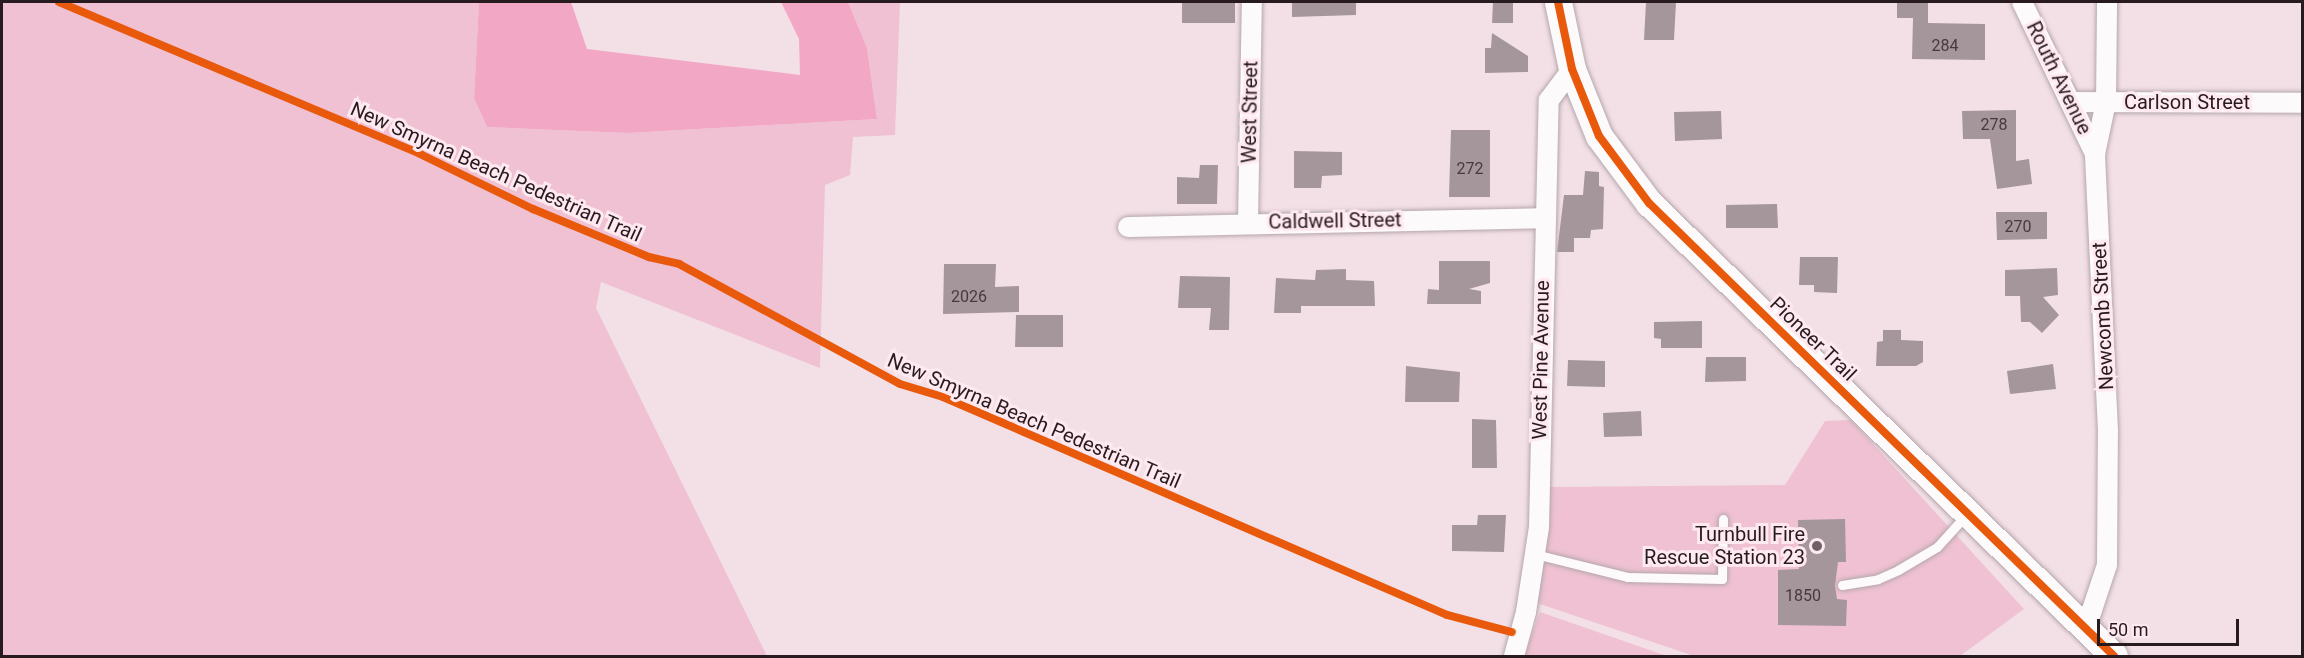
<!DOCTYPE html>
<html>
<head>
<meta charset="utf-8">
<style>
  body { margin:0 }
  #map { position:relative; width:2304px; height:658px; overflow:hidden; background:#f3e0e7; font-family:Roboto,sans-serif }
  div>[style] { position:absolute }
  .green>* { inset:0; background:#efc1d2 }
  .water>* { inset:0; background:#f2a7c5 }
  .building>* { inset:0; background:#a4969b }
  .roads { filter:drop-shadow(0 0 2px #b5a7ac) drop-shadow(0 0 2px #b5a7ac) }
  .lane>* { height:9px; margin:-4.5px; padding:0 4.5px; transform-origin:4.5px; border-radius:4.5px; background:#fdfafb }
  .street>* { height:20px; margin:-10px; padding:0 10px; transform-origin:10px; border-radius:10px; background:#fdfafb }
  .secondary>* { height:27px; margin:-13.5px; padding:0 13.5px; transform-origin:13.5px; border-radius:13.5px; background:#fdfafb }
  .cycleway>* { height:8px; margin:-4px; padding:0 4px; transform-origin:4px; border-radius:4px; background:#e8590c }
  .dots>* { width:16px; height:16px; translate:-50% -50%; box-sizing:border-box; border:3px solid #ffe9f0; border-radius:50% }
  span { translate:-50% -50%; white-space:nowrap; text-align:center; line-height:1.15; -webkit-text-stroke:6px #ffe9f0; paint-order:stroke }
  .number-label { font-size:16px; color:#473a3f }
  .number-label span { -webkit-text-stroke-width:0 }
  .street-label { font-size:20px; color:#281b20 }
  .poi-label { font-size:20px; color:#281b20 }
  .right { translate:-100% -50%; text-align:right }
  .frame { position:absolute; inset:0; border:3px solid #281b20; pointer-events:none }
  .scale { position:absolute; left:2097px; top:619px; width:142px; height:27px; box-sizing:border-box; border:3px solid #281b20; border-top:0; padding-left:8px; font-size:18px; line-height:21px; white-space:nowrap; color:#281b20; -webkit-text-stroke:4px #ffe9f0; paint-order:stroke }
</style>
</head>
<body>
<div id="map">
  <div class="green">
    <i style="clip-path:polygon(2px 2px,479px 2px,474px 98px,487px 127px,628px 133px,877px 119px,867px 48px,848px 2px,900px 2px,895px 135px,853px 137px,850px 175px,825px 185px,820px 368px,601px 282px,596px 308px,767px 656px,2px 656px)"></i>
    <i style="clip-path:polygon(1851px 420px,2024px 609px,1960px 656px,1694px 656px,1537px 603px,1549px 487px,1785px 485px,1825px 421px)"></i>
    <i style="clip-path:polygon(1540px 612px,1667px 656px,1524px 656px)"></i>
  </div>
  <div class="water">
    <i style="clip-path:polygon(479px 2px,571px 2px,587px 49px,800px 75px,799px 39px,781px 2px,848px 2px,867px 48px,877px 119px,628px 133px,487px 127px,474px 98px)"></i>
  </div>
  <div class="building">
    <i style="clip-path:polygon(1182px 2px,1235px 2px,1235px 23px,1182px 23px)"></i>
    <i style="clip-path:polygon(1292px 2px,1356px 2px,1356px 15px,1292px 17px)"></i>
    <i style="clip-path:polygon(1493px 2px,1513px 2px,1513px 23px,1492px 23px)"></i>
    <i style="clip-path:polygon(1646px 2px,1676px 2px,1674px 40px,1644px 40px)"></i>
    <i style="clip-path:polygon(1897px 2px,1928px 2px,1928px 23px,1985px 24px,1985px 60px,1912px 59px,1913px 18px,1897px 18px)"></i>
    <i style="clip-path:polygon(1492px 33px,1528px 56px,1528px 72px,1485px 73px,1485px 48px,1491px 48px)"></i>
    <i style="clip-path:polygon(2016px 110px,2016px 161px,2029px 159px,2032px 184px,1997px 189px,1990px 139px,1963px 139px,1962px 111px)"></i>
    <i style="clip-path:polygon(1721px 111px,1722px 139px,1675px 141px,1674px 112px)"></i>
    <i style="clip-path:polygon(1451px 130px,1490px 130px,1490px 197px,1449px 197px)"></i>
    <i style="clip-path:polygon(1294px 151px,1342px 152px,1342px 175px,1322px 176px,1321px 188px,1294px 188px)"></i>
    <i style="clip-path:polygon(1200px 165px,1218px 165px,1217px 204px,1177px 204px,1177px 177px,1199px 178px)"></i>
    <i style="clip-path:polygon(1585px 171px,1599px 172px,1599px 186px,1604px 187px,1603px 229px,1591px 230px,1590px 238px,1574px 238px,1574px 252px,1557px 252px,1564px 195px,1583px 195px)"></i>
    <i style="clip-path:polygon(1777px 204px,1778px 228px,1726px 228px,1726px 205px)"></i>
    <i style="clip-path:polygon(1996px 212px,2047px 212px,2047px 239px,1997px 240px)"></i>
    <i style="clip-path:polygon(1800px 257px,1838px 257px,1837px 293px,1814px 292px,1814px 285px,1799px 285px)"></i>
    <i style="clip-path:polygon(1439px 261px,1490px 261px,1490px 283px,1469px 289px,1481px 291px,1481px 304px,1427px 304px,1428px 289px,1439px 290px)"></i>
    <i style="clip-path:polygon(944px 264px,996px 264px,995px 287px,1019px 286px,1019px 312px,943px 314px)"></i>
    <i style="clip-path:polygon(2057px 268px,2058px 295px,2043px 297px,2059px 315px,2042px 333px,2030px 322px,2021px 322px,2020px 296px,2005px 296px,2005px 270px)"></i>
    <i style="clip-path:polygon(1346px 269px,1346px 280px,1374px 281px,1375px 306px,1301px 306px,1301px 313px,1274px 313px,1276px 278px,1315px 280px,1316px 270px)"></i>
    <i style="clip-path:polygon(1180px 276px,1230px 277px,1229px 330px,1209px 330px,1211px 308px,1178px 308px)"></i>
    <i style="clip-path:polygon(1016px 315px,1063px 315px,1063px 347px,1015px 347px)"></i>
    <i style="clip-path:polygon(1702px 321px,1702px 348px,1661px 348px,1661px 339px,1654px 338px,1654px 322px)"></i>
    <i style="clip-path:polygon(1883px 330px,1901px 330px,1901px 340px,1923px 341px,1923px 362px,1916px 366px,1876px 366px,1877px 342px,1883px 341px)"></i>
    <i style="clip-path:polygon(1706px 357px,1746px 357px,1746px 381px,1705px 382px)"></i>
    <i style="clip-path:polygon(1568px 360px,1605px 361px,1605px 387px,1567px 386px)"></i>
    <i style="clip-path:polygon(2053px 364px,2056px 389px,2010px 394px,2007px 371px)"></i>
    <i style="clip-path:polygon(1406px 366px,1460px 372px,1459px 402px,1405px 402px)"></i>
    <i style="clip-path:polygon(1641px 411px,1642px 436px,1604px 437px,1603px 413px)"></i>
    <i style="clip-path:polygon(1472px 419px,1496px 420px,1497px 468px,1472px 468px)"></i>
    <i style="clip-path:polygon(1478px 515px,1506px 515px,1504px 552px,1452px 551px,1452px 525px,1477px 525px)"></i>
    <i style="clip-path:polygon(1845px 519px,1846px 562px,1838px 562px,1835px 586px,1837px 599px,1847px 600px,1846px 626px,1778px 625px,1778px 570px,1799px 569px,1798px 520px)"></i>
  </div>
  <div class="roads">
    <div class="lane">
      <i style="left:1535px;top:554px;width:95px;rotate:14deg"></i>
      <i style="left:1627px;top:577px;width:95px;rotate:1.2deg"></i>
      <i style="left:1722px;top:579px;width:60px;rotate:-89deg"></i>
      <i style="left:1842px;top:585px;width:36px;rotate:-9deg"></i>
      <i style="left:1878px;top:579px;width:22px;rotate:-24deg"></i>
      <i style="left:1898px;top:570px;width:45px;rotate:-30.5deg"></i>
      <i style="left:1937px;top:547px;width:43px;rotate:-47.8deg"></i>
    </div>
    <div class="street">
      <i style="left:2022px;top:2px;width:169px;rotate:64.3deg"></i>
      <i style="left:2071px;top:102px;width:231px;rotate:0.2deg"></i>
      <i style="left:1248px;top:223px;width:221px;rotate:-89deg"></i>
      <i style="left:1128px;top:227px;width:415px;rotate:-1.2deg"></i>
      <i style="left:2086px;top:628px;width:66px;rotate:-71.6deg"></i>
      <i style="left:2107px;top:565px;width:134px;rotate:-89.6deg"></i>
      <i style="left:2108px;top:431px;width:277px;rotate:-92.7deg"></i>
      <i style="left:2095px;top:154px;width:53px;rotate:-78.1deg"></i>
      <i style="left:2106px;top:102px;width:100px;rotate:-89.4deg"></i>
      <i style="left:1514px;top:656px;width:46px;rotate:-74.7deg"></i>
      <i style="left:1526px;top:612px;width:86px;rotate:-81.3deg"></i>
      <i style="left:1539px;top:527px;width:427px;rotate:-88.7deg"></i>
      <i style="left:1549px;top:100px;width:39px;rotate:-53deg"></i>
    </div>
    <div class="secondary">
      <i style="left:1558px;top:2px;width:68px;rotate:78.2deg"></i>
      <i style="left:1572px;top:69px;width:72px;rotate:68.1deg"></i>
      <i style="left:1599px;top:136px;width:84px;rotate:53.3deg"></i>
      <i style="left:1649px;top:203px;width:649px;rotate:44.25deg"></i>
    </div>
  </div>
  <div class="cycleway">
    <i style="left:59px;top:2px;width:392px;rotate:22.8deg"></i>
    <i style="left:420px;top:154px;width:126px;rotate:26deg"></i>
    <i style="left:533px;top:209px;width:126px;rotate:22.5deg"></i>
    <i style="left:649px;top:257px;width:31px;rotate:13deg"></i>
    <i style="left:679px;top:264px;width:251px;rotate:28.5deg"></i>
    <i style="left:900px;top:384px;width:45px;rotate:16.8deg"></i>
    <i style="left:943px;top:397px;width:549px;rotate:23.39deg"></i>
    <i style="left:1447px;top:615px;width:67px;rotate:14.7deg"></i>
    <i style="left:1558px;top:2px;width:68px;rotate:78.2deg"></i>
    <i style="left:1572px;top:69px;width:72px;rotate:68.1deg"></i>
    <i style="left:1599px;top:136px;width:84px;rotate:53.3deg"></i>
    <i style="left:1649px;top:203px;width:649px;rotate:44.25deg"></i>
  </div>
  <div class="dots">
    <i style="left:1817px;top:546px;background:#6f6066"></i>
  </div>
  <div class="number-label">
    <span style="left:1945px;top:46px">284</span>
    <span style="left:1994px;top:125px">278</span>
    <span style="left:1470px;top:169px">272</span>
    <span style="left:2018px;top:227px">270</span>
    <span style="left:969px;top:297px">2026</span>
    <span style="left:1803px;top:596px">1850</span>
  </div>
  <div class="street-label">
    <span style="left:2059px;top:78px;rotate:64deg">Routh Avenue</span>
    <span style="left:2187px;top:102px">Carlson Street</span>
    <span style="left:1250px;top:112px;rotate:-89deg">West Street</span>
    <span style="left:496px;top:172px;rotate:24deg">New Smyrna Beach Pedestrian Trail</span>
    <span style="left:1335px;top:221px;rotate:-1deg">Caldwell Street</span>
    <span style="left:2103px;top:316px;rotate:-93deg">Newcomb Street</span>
    <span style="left:1813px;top:339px;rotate:44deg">Pioneer Trail</span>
    <span style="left:1541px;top:360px;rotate:-89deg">West Pine Avenue</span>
    <span style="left:1034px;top:421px;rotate:23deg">New Smyrna Beach Pedestrian Trail</span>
  </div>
  <div class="poi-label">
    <span class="right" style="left:1805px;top:546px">Turnbull Fire<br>Rescue Station 23</span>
  </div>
  <div class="frame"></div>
  <div class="scale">50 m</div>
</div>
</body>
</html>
